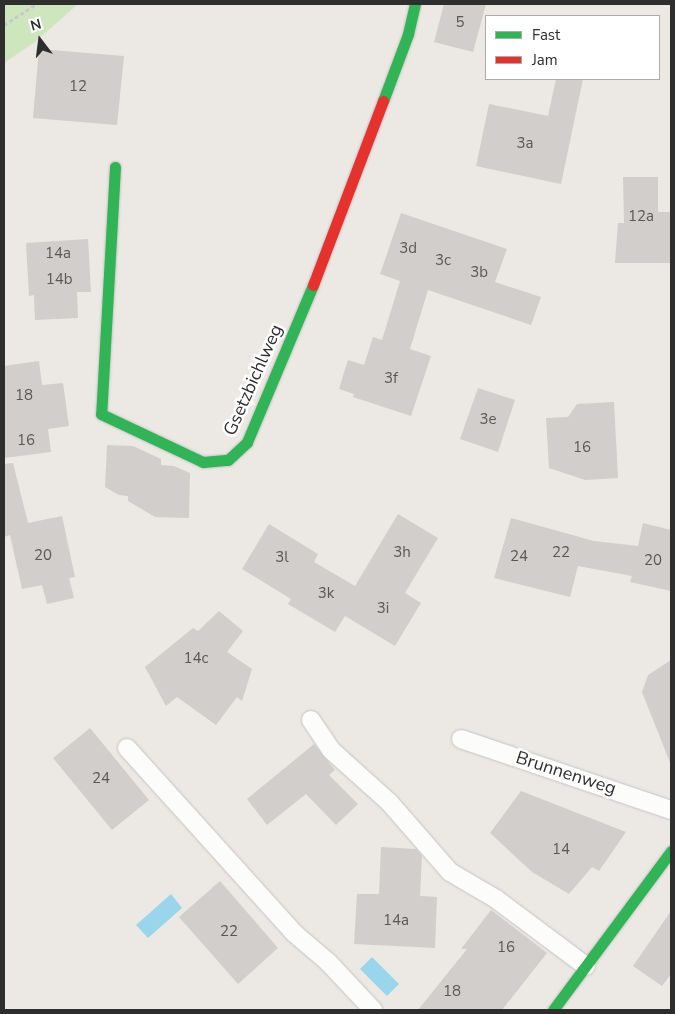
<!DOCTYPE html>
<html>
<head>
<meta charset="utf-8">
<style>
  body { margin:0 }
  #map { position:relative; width:675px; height:1014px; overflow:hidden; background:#ece8e4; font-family:"Nunito Sans",sans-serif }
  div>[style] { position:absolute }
  .green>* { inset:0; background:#cee6be }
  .water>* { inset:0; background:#99d6ec }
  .building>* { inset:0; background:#d1cecb }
  .path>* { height:3px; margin-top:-1.5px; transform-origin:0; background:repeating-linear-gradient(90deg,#c9c9c8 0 4px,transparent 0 6.5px) }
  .roads { filter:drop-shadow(0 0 1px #c5c4c5) drop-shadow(0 0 1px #c5c4c5) }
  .lane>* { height:18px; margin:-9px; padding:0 9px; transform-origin:9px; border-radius:9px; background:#fcfcfb }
  .fast>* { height:11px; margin:-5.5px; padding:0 5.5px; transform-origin:5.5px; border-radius:5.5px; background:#30b455 }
  .jam>* { height:11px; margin:-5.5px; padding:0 5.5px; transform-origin:5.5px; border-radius:5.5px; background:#e5322d }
  span { translate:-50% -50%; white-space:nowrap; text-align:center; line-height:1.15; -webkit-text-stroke:5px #fff; paint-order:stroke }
  .number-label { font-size:15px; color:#585857 }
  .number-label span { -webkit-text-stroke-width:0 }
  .street-label { font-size:18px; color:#2e2e2e }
  .frame { position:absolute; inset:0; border:5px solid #2e2e2e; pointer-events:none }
  .legend { position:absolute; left:485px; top:15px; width:175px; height:65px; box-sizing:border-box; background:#fff; border:1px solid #ababab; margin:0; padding:6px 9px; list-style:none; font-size:15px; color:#2e2e2e }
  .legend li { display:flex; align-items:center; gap:10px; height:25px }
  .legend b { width:25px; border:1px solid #ababab }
  .north { position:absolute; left:15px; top:15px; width:50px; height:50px; -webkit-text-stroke:4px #fff; paint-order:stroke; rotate:345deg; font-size:14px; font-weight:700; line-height:20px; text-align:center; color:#2e2e2e }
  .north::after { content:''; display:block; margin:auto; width:18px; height:22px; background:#2e2e2e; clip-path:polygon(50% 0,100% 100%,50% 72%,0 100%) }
</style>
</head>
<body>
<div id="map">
  <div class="green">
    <i style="clip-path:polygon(4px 4px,78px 4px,35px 42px,4px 63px)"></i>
  </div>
  <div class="water">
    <i style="clip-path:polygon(171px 894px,182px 908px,148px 938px,136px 925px)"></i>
    <i style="clip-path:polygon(372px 957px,399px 984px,387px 996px,360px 969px)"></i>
  </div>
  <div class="building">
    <i style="clip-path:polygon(444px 4px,486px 4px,473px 52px,434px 42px)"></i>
    <i style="clip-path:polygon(39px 49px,124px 56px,117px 125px,33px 118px)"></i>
    <i style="clip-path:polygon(556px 79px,583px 79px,561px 184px,476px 166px,489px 104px,548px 116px)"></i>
    <i style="clip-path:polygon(623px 177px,658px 177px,658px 212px,671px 212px,671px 263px,615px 263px,618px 223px,624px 223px)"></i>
    <i style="clip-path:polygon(401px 213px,507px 249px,495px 282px,541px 297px,531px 325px,428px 290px,410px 349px,431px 356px,411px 416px,353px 397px,354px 394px,339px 389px,348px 360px,364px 365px,373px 337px,382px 340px,400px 281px,380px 274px)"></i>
    <i style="clip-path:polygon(88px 239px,91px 292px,77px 292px,78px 318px,35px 320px,34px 295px,29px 296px,26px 243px)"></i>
    <i style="clip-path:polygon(39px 361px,42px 385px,63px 383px,69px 426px,48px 429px,51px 452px,4px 458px,4px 366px)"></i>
    <i style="clip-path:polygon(478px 388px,515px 400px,498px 452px,460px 439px)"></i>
    <i style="clip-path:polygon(614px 402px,618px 478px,585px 480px,549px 468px,546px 418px,568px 417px,577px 404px)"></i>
    <i style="clip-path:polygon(107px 445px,133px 446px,161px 459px,161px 465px,174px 466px,190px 473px,189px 518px,155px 517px,128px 501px,128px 496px,119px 495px,105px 487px)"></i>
    <i style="clip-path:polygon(13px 463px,28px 523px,62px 516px,75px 577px,69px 578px,74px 598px,47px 604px,42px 585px,22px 589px,10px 535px,4px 537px,4px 464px)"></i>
    <i style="clip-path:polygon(398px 514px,438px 538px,405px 593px,421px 603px,395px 646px,345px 616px,335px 632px,288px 604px,291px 599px,242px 569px,269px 524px,318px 554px,314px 562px,355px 586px)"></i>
    <i style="clip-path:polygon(511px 518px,594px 541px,638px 546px,643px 523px,671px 530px,671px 591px,630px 582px,632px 576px,578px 566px,570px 597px,494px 578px)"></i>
    <i style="clip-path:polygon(219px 611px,243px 631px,227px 652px,252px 669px,242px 701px,237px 697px,216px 725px,177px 697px,166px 706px,145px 667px,193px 628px,198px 631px)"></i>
    <i style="clip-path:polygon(671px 660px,671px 765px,642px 692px,648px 675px)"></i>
    <i style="clip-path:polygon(90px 728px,149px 800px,112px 830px,53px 758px)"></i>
    <i style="clip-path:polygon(314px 744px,335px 770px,329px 775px,358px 804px,336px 825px,306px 794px,267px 825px,247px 799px)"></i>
    <i style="clip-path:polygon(521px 791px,626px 832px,599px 871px,592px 867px,569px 894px,532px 872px,490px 833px)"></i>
    <i style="clip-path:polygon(381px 847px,416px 849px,422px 856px,420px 896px,437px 897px,435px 948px,354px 944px,357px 894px,379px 894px)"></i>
    <i style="clip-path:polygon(220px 881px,278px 948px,238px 984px,179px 917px)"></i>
    <i style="clip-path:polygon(491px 910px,547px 953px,502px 1010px,418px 1010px,467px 949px,461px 949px)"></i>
    <i style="clip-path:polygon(671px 911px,671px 974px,662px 986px,633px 966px)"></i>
  </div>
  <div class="path">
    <i style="left:4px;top:25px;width:38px;rotate:-33deg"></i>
  </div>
  <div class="roads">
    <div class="lane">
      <i style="left:311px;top:720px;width:36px;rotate:56deg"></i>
      <i style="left:331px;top:750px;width:78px;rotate:41.9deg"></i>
      <i style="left:389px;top:802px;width:93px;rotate:48.9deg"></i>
      <i style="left:450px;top:872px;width:53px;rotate:30.4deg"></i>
      <i style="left:496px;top:899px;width:112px;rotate:36.7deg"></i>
      <i style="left:461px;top:739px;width:222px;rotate:18.7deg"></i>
      <i style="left:127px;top:748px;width:249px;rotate:47.9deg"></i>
      <i style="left:294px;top:933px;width:45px;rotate:40.5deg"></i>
      <i style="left:328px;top:962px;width:66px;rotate:46.8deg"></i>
    </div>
    <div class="fast">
      <i style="left:383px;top:101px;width:72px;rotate:-69.5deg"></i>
      <i style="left:408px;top:34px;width:31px;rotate:-77deg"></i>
      <i style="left:115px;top:167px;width:247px;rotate:93.2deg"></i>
      <i style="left:101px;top:414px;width:113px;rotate:25.2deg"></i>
      <i style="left:203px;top:462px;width:25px;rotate:-5deg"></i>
      <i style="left:228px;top:460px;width:26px;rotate:-43deg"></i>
      <i style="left:247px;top:442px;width:170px;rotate:-67.2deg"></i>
      <i style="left:553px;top:1010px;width:198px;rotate:-53.4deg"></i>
    </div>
    <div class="jam">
      <i style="left:313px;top:285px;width:197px;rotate:-69.2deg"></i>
    </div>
  </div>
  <div class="number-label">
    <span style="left:460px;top:23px">5</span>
    <span style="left:78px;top:87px">12</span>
    <span style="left:525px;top:144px">3a</span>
    <span style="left:641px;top:217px">12a</span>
    <span style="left:408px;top:249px">3d</span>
    <span style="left:58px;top:254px">14a</span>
    <span style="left:443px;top:261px">3c</span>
    <span style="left:479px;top:273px">3b</span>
    <span style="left:59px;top:280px">14b</span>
    <span style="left:391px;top:379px">3f</span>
    <span style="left:24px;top:396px">18</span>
    <span style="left:488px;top:420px">3e</span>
    <span style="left:26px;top:441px">16</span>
    <span style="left:582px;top:448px">16</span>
    <span style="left:402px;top:553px">3h</span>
    <span style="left:561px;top:553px">22</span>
    <span style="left:43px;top:556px">20</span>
    <span style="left:519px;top:557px">24</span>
    <span style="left:282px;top:558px">3l</span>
    <span style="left:653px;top:561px">20</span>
    <span style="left:326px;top:594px">3k</span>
    <span style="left:383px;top:609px">3i</span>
    <span style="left:196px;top:659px">14c</span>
    <span style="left:101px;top:779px">24</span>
    <span style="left:561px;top:850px">14</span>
    <span style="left:396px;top:921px">14a</span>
    <span style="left:229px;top:932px">22</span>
    <span style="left:506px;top:948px">16</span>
    <span style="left:452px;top:992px">18</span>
  </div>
  <div class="street-label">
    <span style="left:253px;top:380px;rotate:-66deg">Gsetzbichlweg</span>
    <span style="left:566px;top:773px;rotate:18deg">Brunnenweg</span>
  </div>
  <div class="frame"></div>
  <ul class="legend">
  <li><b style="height:6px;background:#30b455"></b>Fast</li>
  <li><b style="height:6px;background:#e5322d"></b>Jam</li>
  </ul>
  <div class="north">N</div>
</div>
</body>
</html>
